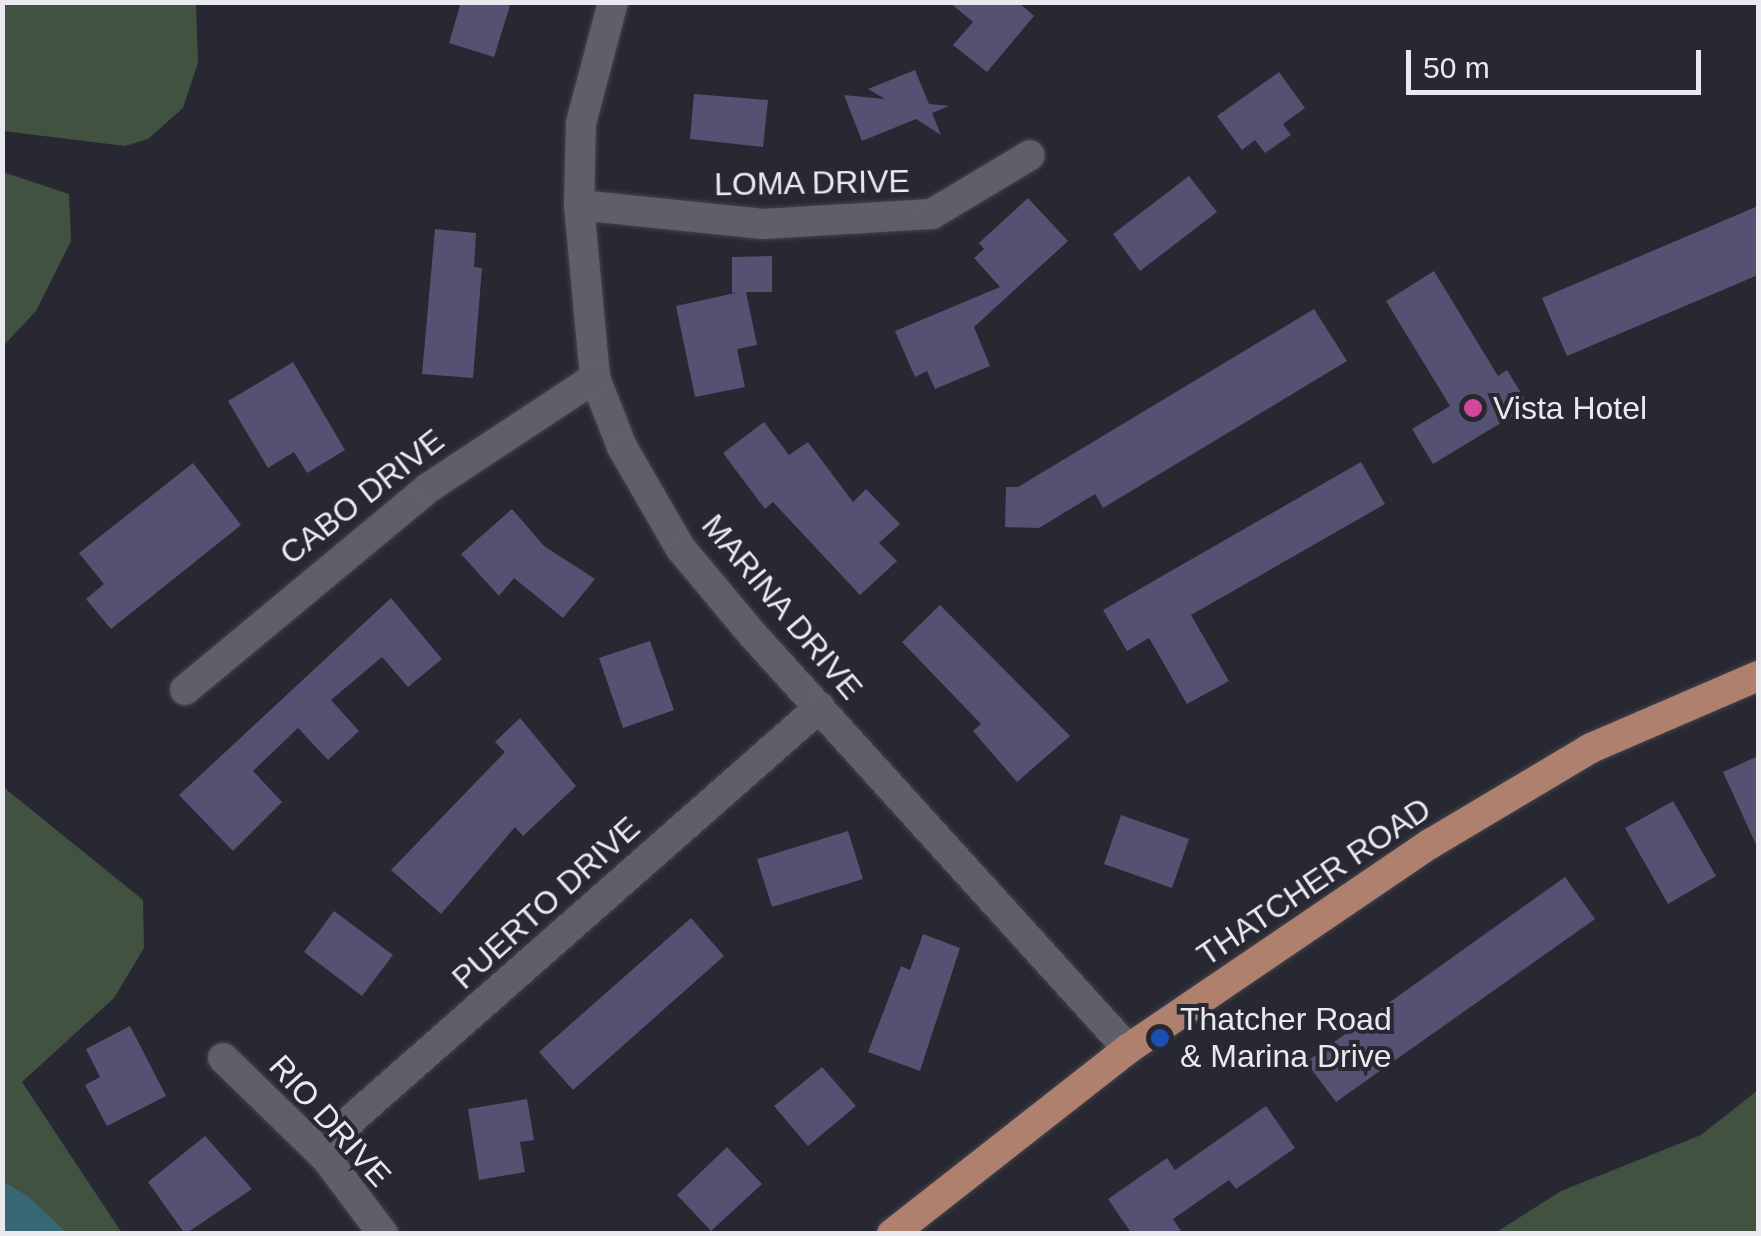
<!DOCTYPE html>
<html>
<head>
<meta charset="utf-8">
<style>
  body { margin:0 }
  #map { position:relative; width:1761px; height:1236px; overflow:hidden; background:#282832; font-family:Arial,sans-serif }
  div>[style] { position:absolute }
  .green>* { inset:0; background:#415240 }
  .water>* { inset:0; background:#386774 }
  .building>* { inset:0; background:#545173 }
  .roads { filter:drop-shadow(0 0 2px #45444d) drop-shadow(0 0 2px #45444d) }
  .minor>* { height:30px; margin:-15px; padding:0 15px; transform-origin:15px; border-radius:15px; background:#5f5e6a }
  .major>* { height:30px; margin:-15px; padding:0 15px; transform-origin:15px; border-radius:15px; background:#af806d }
  .dots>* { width:28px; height:28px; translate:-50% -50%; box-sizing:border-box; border:5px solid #282832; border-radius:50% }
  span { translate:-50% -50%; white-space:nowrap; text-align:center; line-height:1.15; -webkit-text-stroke:8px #282832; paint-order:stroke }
  .street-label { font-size:32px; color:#eae9f0 }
  .poi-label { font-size:32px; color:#eae9f0 }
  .left { translate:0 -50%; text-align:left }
  .frame { position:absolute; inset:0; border:5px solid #eae9f0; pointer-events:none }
  .scale { position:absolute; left:1406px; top:50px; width:295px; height:45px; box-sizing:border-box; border:5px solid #eae9f0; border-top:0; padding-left:12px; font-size:30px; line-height:35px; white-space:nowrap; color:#eae9f0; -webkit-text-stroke:8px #282832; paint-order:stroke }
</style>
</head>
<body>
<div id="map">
  <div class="green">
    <i style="clip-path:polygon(2px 3px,196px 3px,198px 63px,183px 108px,148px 139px,125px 146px,3px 131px)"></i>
    <i style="clip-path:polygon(3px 172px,69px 194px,71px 241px,36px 311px,3px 346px)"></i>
    <i style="clip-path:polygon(2px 786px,143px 900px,144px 948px,114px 998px,22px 1082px,122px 1233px,67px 1233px,3px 1181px)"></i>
    <i style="clip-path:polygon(1758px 1090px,1758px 1233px,1495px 1233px,1561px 1191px,1701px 1135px)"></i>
  </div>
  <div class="water">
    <i style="clip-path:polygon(3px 1181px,29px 1197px,67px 1233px,3px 1233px)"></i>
  </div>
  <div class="building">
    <i style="clip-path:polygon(461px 2px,511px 2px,494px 57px,449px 43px)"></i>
    <i style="clip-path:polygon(949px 2px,1018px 2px,1034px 16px,987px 72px,953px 45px,973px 22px)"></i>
    <i style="clip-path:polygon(915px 70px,929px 104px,949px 106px,932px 113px,941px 135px,916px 119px,862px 141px,844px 95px,885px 99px,868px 89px)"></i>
    <i style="clip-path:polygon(1279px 72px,1305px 108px,1283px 124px,1291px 135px,1265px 153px,1255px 140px,1242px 150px,1217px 116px)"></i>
    <i style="clip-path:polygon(694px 94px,768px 100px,763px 147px,690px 139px)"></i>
    <i style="clip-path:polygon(1189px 176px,1217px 212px,1140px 271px,1113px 234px)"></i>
    <i style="clip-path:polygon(1028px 198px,1068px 241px,974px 327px,990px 366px,935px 389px,927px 371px,915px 377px,895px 331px,1000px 287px,974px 258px,984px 249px,979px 243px)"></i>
    <i style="clip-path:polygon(1758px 206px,1758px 275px,1567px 356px,1542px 298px)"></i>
    <i style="clip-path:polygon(435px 229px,476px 233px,474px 267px,482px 268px,473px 378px,422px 374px)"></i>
    <i style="clip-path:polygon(772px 256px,772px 292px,746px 292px,757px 345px,737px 349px,745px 387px,695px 397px,676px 306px,740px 292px,732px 293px,732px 257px)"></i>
    <i style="clip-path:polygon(1434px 271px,1498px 376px,1507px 370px,1529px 406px,1433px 464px,1412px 429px,1450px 406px,1386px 301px)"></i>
    <i style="clip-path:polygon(1314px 309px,1347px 361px,1103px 508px,1095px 494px,1039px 528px,1005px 527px,1006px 487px,1018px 487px)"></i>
    <i style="clip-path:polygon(293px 362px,345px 450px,307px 473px,294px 452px,268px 468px,228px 401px)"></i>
    <i style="clip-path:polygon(764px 422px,789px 455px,808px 442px,853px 502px,866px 489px,900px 524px,879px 543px,897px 561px,860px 595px,773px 502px,765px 509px,723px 453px)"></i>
    <i style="clip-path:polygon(1361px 462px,1385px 504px,1191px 615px,1229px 681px,1187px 704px,1149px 638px,1127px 651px,1103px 610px)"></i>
    <i style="clip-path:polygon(193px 463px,241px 525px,111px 629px,86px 599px,104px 584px,79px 553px)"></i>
    <i style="clip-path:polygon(512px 509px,544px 546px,595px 579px,563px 618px,514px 578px,499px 596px,461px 554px)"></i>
    <i style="clip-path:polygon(391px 598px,442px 659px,408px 687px,382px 657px,331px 700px,359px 731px,328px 760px,298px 728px,253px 771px,282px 802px,233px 851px,179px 795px)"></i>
    <i style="clip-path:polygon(940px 605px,1070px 736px,1017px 782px,973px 731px,981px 724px,902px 642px)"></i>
    <i style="clip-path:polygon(650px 641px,674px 710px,623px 728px,599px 658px)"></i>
    <i style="clip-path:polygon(520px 718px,576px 786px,523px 836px,515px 827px,441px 914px,391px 870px,505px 752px,495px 742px)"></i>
    <i style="clip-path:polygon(1758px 756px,1758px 849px,1723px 772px)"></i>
    <i style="clip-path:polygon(1673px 801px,1716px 876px,1668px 904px,1625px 828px)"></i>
    <i style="clip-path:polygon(1121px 815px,1189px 839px,1172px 888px,1104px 864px)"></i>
    <i style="clip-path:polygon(848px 831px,863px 879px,772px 907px,757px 859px)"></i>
    <i style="clip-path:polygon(1565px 877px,1595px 919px,1336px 1102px,1306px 1062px)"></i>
    <i style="clip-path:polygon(334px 911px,393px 955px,362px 996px,304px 952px)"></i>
    <i style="clip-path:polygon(691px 918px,724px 956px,573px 1090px,539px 1052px)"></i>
    <i style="clip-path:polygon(923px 934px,960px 948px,920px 1071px,868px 1052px,901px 966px,910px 970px)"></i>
    <i style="clip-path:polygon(130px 1026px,166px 1096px,107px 1126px,85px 1085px,100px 1077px,86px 1049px)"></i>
    <i style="clip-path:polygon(822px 1067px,856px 1106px,808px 1146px,774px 1106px)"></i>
    <i style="clip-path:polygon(527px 1099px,534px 1140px,520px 1142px,525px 1172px,479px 1180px,468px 1109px)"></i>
    <i style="clip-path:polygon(1266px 1106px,1295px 1148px,1236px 1189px,1229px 1180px,1173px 1219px,1183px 1234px,1132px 1234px,1108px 1199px,1167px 1158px,1175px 1170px)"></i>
    <i style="clip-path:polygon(205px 1136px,252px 1189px,185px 1234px,148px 1182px)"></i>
    <i style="clip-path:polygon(727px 1147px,762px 1184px,711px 1231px,677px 1195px)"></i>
  </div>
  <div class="roads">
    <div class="minor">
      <i style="left:613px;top:2px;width:125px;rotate:104.8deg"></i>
      <i style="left:581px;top:123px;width:82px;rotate:91.4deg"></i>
      <i style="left:579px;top:205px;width:174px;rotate:84.7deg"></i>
      <i style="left:595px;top:378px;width:74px;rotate:68.6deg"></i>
      <i style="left:622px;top:447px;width:118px;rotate:60deg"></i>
      <i style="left:681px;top:549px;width:112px;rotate:50.1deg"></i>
      <i style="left:753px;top:635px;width:559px;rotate:47.83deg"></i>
      <i style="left:579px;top:205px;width:185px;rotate:5.9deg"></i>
      <i style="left:763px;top:224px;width:169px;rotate:-3.4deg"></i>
      <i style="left:932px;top:214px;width:114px;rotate:-31deg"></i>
      <i style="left:185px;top:690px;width:316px;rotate:-39.7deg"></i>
      <i style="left:428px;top:488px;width:200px;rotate:-33.4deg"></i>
      <i style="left:223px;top:1058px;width:144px;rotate:44.2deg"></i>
      <i style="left:326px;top:1158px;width:95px;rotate:53.1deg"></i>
      <i style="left:326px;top:1158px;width:48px;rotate:-56deg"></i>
      <i style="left:353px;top:1118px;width:622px;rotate:-41.35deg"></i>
    </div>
    <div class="major">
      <i style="left:892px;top:1234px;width:300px;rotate:-38.1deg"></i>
      <i style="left:1128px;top:1049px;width:365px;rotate:-34.2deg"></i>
      <i style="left:1430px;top:844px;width:187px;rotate:-30.8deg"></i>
      <i style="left:1591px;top:748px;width:182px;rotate:-23.3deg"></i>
    </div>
  </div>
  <div class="dots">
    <i style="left:1473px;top:408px;background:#d1479c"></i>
    <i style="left:1160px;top:1038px;background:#1a4fb4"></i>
  </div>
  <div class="street-label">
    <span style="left:812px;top:183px;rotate:-1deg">LOMA DRIVE</span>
    <span style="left:362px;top:497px;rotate:-38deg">CABO DRIVE</span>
    <span style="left:782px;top:607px;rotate:50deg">MARINA DRIVE</span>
    <span style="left:1314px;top:882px;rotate:-34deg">THATCHER ROAD</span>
    <span style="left:546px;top:903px;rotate:-42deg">PUERTO DRIVE</span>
    <span style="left:330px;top:1121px;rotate:48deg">RIO DRIVE</span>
  </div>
  <div class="poi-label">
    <span class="left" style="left:1493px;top:408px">Vista Hotel</span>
    <span class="left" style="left:1180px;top:1038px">Thatcher Road<br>&amp; Marina Drive</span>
  </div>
  <div class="frame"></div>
  <div class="scale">50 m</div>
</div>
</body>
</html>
